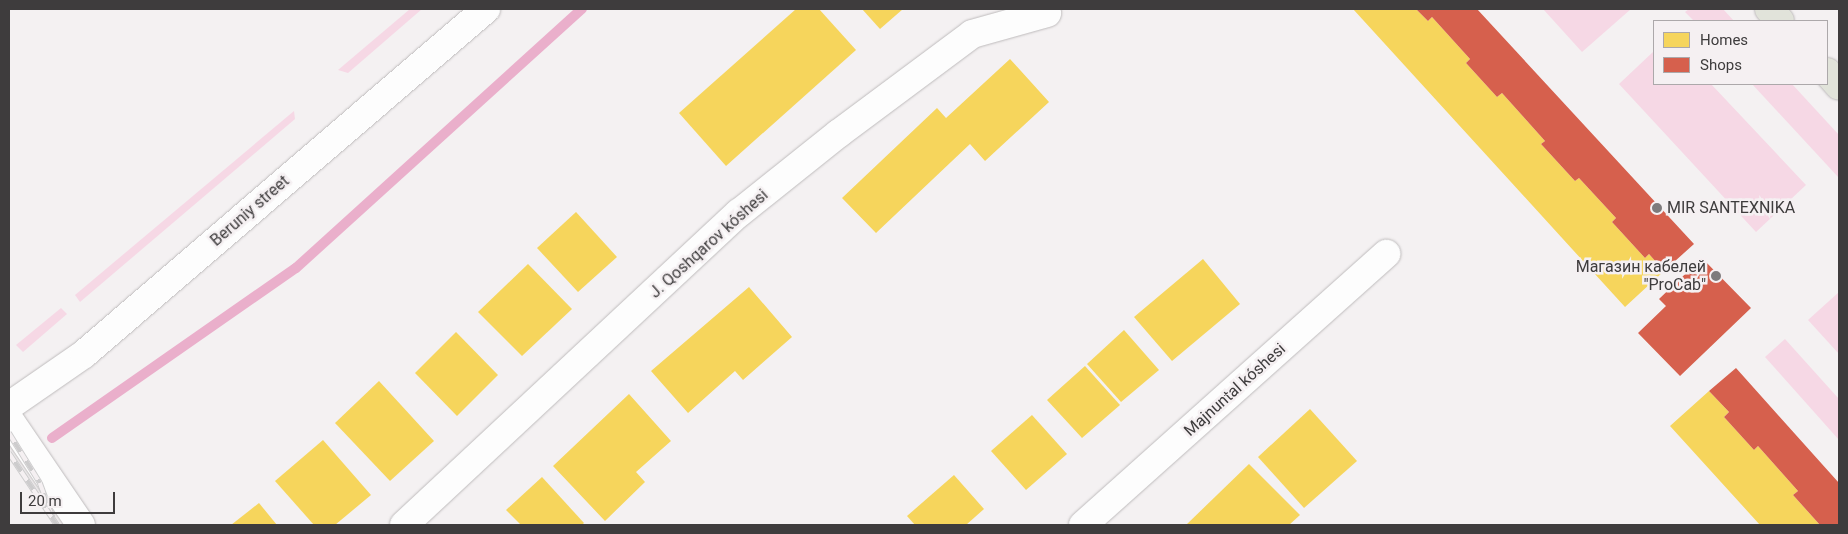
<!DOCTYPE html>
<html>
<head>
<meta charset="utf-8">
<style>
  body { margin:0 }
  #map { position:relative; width:1848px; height:534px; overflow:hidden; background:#f4f1f2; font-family:Roboto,sans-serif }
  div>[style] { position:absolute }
  .green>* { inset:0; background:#f6d8e5 }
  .homes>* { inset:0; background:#f6d55c }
  .shops>* { inset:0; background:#d6604d }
  .stream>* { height:10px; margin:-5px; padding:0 5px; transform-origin:5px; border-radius:5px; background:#eaafcb }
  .roads { filter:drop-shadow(0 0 1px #bebbbc) drop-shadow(0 0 1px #bebbbc) }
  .minor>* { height:28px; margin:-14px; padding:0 14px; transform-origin:14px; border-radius:14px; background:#fdfdfd }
  .major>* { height:28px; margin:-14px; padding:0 14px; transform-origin:14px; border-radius:14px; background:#e1e3da }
  .rail>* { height:5.5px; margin-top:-2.75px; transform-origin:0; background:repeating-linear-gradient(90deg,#f5f0f2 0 11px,#cdcccd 0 22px); box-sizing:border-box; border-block:1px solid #cdcccd }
  .dots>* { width:14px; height:14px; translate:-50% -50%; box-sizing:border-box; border:2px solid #f5f0f2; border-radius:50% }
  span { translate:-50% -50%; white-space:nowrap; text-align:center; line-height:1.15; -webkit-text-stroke:5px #f5f0f2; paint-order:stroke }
  .poi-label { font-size:16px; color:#3e3c3d }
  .left { translate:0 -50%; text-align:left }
  .right { translate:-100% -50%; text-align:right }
  .street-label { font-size:16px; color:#3e3c3d }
  .frame { position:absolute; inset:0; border:10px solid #3e3c3d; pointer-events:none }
  .legend { position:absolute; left:1653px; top:20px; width:175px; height:65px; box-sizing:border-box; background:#f5f0f2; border:1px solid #aca8aa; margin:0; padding:6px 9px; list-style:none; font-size:15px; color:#3e3c3d }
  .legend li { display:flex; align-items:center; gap:10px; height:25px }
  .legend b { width:25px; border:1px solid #aca8aa }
  .scale { position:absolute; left:20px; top:492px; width:95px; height:22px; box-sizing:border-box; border:2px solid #3e3c3d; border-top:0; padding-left:6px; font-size:15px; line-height:18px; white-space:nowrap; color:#3e3c3d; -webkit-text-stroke:4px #f5f0f2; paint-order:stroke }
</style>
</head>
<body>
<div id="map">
  <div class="green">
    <i style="clip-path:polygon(410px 9px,422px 9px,348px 73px,338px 70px)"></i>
    <i style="clip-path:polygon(1543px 9px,1631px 9px,1582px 52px)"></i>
    <i style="clip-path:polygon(1689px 9px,1723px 9px,1734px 21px,1694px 21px,1685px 12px)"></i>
    <i style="clip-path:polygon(1654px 51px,1654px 84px,1711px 84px,1806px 185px,1756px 232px,1619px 84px)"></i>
    <i style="clip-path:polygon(1752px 84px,1792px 84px,1839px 135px,1839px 178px)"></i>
    <i style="clip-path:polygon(294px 111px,295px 119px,80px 302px,75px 295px)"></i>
    <i style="clip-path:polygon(1839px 292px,1839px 354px,1808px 320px)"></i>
    <i style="clip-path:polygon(61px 308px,67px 314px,23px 352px,16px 345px)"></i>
    <i style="clip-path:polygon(1785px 339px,1839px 399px,1839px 440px,1765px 357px)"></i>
  </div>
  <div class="homes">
    <i style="clip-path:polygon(796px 9px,819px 9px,856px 50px,726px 166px,679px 113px)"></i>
    <i style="clip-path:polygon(862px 9px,903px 9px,880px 29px)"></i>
    <i style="clip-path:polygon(1353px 9px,1416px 9px,1428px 21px,1432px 17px,1470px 59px,1466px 63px,1497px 97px,1502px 93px,1545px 141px,1541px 144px,1575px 181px,1579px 178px,1616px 218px,1612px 222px,1645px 258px,1649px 254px,1664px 271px,1625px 307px)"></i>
    <i style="clip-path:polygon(1010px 59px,1049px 102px,985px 161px,970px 144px,876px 233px,842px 198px,937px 108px,946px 118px)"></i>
    <i style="clip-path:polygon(576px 212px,617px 257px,578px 292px,537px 248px)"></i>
    <i style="clip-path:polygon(1203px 259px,1240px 304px,1172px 361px,1134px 317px)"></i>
    <i style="clip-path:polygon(528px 264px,572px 309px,522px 356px,478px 312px)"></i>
    <i style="clip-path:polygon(749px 287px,792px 337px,743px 380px,735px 371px,688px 413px,651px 371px)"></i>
    <i style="clip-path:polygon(1124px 330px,1159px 370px,1121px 402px,1087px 364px)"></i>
    <i style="clip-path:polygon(456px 332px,498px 375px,457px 416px,415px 373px)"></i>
    <i style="clip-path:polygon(1085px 366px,1120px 405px,1082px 438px,1047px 400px)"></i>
    <i style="clip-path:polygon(379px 381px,434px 441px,390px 481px,335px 423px)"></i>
    <i style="clip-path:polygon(1709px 391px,1729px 412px,1724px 417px,1754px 450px,1758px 446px,1798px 491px,1793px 495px,1820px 525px,1760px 525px,1670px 426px)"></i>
    <i style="clip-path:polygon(629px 394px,671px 441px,636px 472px,645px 482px,605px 521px,553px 466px)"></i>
    <i style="clip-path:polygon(1310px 409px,1357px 461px,1304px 508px,1258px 457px)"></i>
    <i style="clip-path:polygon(1032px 415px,1067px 454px,1026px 490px,991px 451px)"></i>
    <i style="clip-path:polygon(323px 440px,371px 495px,335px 525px,314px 525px,275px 481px)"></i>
    <i style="clip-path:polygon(1249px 464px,1300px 515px,1289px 525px,1186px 525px)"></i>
    <i style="clip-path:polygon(954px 475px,984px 509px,966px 525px,915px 525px,907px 516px)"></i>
    <i style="clip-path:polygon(542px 477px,584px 523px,582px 525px,521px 525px,506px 510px)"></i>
    <i style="clip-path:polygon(259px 503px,277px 525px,231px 525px)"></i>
  </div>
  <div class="shops">
    <i style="clip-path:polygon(1416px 9px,1477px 9px,1694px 244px,1664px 271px,1649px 254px,1645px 258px,1612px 222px,1616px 218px,1579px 178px,1575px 181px,1541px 144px,1545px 141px,1502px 93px,1497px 97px,1466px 63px,1470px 59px,1432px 17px,1428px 21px)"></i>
    <i style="clip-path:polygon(1702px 258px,1751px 308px,1680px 376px,1638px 333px,1666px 306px,1659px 299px)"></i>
    <i style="clip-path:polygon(1736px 368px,1839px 483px,1839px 525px,1820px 525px,1793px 495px,1798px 491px,1758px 446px,1754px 450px,1724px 417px,1729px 412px,1709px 391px)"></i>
  </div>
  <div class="stream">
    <i style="left:52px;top:438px;width:297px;rotate:-34.9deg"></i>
    <i style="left:296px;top:268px;width:386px;rotate:-42.2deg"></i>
  </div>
  <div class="roads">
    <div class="minor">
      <i style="left:9px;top:406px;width:91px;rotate:-34.7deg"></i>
      <i style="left:84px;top:354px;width:530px;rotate:-40.64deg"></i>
      <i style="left:9px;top:419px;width:128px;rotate:55.8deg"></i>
      <i style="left:404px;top:525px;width:458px;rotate:-43deg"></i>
      <i style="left:739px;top:213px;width:127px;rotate:-38.6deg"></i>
      <i style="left:838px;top:134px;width:167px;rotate:-36.7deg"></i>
      <i style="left:972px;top:34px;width:78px;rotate:-15.6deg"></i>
      <i style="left:1083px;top:525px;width:407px;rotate:-41.8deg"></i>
    </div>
    <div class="major">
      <i style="left:1769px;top:9px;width:16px;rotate:47deg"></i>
      <i style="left:1827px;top:72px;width:18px;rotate:49deg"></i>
    </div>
  </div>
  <div class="rail">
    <i style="left:9px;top:433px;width:59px;rotate:58.2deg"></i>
    <i style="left:40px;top:483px;width:37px;rotate:70deg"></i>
    <i style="left:9px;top:453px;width:87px;rotate:56.3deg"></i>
  </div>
  <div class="dots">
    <i style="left:1657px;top:208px;background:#7e7b7c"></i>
    <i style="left:1716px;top:276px;background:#7e7b7c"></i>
  </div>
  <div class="poi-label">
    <span class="left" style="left:1667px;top:208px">MIR SANTEXNIKA</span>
    <span class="right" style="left:1706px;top:276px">Магазин кабелей<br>"ProCab"</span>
  </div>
  <div class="street-label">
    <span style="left:250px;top:211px;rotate:-41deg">Beruniy street</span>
    <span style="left:709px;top:244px;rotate:-42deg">J. Qoshqarov kóshesi</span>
    <span style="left:1235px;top:390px;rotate:-42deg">Majnuntal kóshesi</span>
  </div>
  <div class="frame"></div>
  <ul class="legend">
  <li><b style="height:14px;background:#f6d55c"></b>Homes</li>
  <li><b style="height:14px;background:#d6604d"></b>Shops</li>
  </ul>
  <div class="scale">20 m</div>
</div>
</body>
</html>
